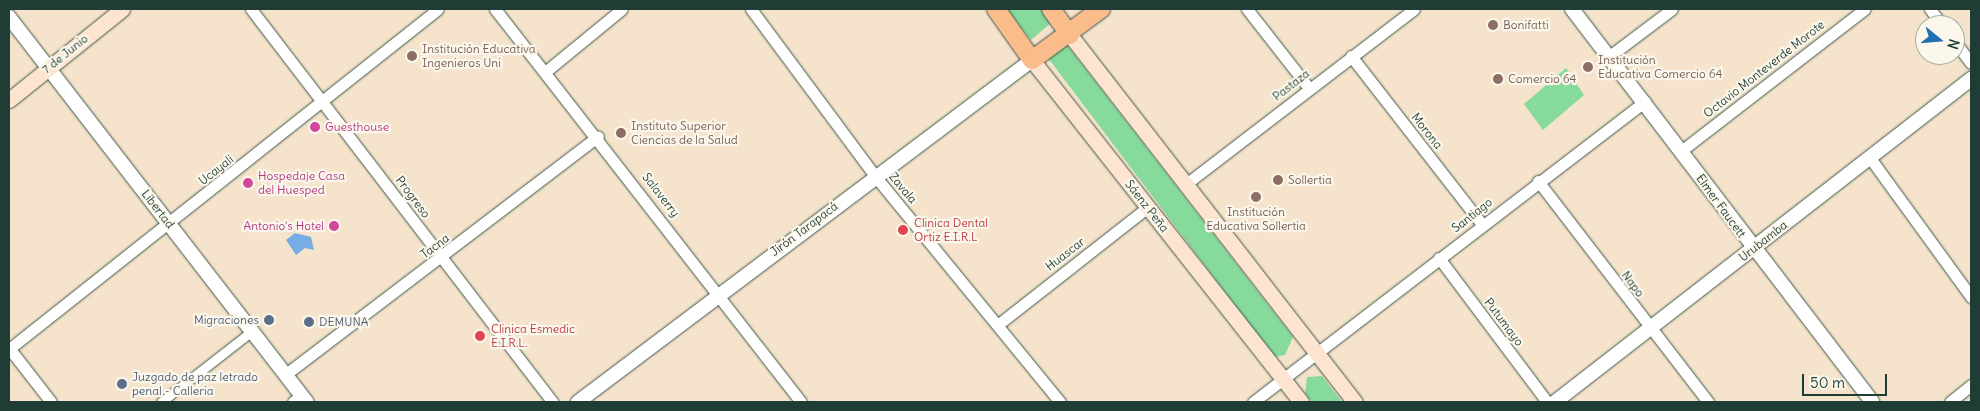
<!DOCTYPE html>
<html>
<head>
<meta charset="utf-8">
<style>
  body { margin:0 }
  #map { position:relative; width:1980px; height:411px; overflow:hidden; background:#f5e4cb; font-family:Delius,sans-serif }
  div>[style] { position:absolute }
  .green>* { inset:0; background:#86da9c }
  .water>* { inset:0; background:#78ace5 }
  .roads { filter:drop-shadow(0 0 1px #3f564b) drop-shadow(0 0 1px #3f564b) }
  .pedestrian>* { height:9px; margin:-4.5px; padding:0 4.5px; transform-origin:4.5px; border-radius:4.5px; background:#fff }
  .minor>* { height:11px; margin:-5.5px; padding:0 5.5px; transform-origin:5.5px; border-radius:5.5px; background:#fff }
  .tertiary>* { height:14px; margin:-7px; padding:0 7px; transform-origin:7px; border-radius:7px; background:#fff }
  .secondary>* { height:15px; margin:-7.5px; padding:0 7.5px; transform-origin:7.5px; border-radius:7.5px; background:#fde4d1 }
  .primary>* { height:18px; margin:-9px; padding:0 9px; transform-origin:9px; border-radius:9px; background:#fabc8b }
  .dots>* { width:14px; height:14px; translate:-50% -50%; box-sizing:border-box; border:2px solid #fbf7ec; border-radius:50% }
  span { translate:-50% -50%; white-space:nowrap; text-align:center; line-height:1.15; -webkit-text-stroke:4.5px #fbf7ec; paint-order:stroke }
  .education-label { font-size:12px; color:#785e54 }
  .left { translate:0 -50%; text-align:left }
  .street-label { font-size:12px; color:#1f3d34 }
  .hotel-label { font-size:12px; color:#b23c85 }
  .right { translate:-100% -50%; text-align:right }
  .health-label { font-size:12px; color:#be3a42 }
  .service-label { font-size:12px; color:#4e5e75 }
  .frame { position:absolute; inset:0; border:10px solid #1f3d34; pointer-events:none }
  .north { position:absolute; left:1915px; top:15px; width:50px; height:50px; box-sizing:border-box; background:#fbf7ec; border:1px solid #a3ada2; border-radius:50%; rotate:107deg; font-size:14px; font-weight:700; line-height:20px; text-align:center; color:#1f3d34 }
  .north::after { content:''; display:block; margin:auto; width:18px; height:22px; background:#1f6fb2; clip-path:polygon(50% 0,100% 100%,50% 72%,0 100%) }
  .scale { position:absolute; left:1802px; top:374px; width:85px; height:22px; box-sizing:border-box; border:2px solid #1f3d34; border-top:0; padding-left:6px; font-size:15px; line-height:18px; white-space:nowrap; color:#1f3d34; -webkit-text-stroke:4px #fbf7ec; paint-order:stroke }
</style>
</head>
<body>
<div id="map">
  <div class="green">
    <i style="clip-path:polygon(1007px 9px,1042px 9px,1052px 22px,1031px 40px)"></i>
    <i style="clip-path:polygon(1063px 40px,1293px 337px,1285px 355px,1274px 357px,1045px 54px)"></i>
    <i style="clip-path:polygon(1566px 68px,1584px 95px,1543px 130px,1524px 104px)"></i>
    <i style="clip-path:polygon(1322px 376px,1342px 402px,1312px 402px,1305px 393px,1307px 377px)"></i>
  </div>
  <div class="water">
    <i style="clip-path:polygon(295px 233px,311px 237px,314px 250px,305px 248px,296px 255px,286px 240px)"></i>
  </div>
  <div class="roads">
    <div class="pedestrian">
      <i style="left:161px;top:402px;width:115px;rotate:-38deg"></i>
    </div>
    <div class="minor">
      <i style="left:251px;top:9px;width:496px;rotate:52.5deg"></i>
      <i style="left:495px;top:9px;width:498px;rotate:52.1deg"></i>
      <i style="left:751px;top:9px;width:208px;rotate:53.4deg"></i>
      <i style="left:875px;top:176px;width:292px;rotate:50.7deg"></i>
      <i style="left:1247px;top:9px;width:100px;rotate:51.9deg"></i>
      <i style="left:1930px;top:9px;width:20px;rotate:53deg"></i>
      <i style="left:1955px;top:42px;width:26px;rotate:53deg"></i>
      <i style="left:1611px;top:55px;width:76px;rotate:-37deg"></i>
      <i style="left:1351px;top:56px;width:213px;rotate:52.1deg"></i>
      <i style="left:545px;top:72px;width:99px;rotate:-39.3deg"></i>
      <i style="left:1681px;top:151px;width:232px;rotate:-37.7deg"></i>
      <i style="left:1870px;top:158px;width:172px;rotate:54deg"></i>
      <i style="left:1538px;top:181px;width:279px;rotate:52.4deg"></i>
      <i style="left:1186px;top:184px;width:287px;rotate:-37.5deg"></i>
      <i style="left:1439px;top:258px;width:180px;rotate:53.1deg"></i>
      <i style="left:1000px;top:323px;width:188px;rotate:-38.1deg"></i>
      <i style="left:9px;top:348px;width:68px;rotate:52.1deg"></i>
      <i style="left:9px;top:349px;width:547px;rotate:-38.4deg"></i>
      <i style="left:286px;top:374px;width:392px;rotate:-37.3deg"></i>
      <i style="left:293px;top:402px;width:11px;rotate:-41deg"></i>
      <i style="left:1253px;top:402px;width:494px;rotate:-37.5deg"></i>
      <i style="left:1950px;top:402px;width:27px;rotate:-39deg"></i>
    </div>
    <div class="tertiary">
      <i style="left:1572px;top:9px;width:494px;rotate:52.6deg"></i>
      <i style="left:9px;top:17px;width:487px;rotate:52.3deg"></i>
      <i style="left:578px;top:402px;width:568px;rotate:-36.99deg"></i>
      <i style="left:1555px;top:402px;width:527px;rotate:-37.83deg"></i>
    </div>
    <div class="secondary">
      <i style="left:1070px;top:35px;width:465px;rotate:52.2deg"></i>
      <i style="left:1032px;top:60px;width:435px;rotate:51.8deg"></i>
      <i style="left:9px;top:100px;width:145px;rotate:-38.8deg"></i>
    </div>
    <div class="primary">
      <i style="left:996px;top:9px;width:62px;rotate:54.8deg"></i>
      <i style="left:1032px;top:60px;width:86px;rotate:-36.5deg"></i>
      <i style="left:1051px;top:9px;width:32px;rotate:54deg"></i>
    </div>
  </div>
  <div class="dots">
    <i style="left:1493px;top:25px;background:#8d6e63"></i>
    <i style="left:412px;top:56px;background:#8d6e63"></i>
    <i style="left:1588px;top:67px;background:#8d6e63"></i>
    <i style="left:1498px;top:79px;background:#8d6e63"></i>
    <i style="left:315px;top:127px;background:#d1479c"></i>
    <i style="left:621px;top:133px;background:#8d6e63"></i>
    <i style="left:1278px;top:180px;background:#8d6e63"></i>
    <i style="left:248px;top:183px;background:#d1479c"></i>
    <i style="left:1256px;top:197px;background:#8d6e63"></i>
    <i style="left:334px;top:226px;background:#d1479c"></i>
    <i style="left:903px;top:230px;background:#e0444e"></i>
    <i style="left:269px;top:320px;background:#5c6f8a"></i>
    <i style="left:309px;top:322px;background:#5c6f8a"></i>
    <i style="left:480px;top:336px;background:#e0444e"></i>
    <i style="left:122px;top:384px;background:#5c6f8a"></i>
  </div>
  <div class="education-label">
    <span class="left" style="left:1503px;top:25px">Bonifatti</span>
    <span class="left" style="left:422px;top:56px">Institución Educativa<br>Ingenieros Uni</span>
    <span class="left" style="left:1598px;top:67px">Institución<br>Educativa Comercio 64</span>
    <span class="left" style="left:1508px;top:79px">Comercio 64</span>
    <span class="left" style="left:631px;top:133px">Instituto Superior<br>Ciencias de la Salud</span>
    <span class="left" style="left:1288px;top:180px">Sollertia</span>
    <span style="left:1256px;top:219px">Institución<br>Educativa Sollertia</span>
  </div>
  <div class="street-label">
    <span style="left:65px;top:54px;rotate:-39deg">7 de Junio</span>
    <span style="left:1764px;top:69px;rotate:-38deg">Octavio Monteverde Morote</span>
    <span style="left:1291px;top:85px;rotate:-38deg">Pastaza</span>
    <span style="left:1427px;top:131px;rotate:52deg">Morona</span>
    <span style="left:216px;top:170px;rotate:-38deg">Ucayali</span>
    <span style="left:903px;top:188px;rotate:50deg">Zavala</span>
    <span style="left:661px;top:195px;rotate:52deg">Salaverry</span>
    <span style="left:413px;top:197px;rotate:53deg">Progreso</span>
    <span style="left:1147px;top:206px;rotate:52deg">Sáenz Peña</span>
    <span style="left:1721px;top:206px;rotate:54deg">Elmer Faucett</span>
    <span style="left:158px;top:209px;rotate:52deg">Libertad</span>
    <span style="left:1472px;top:215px;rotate:-38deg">Santiago</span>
    <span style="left:804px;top:229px;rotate:-37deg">Jirón Tarapacá</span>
    <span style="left:1763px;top:241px;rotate:-38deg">Urubamba</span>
    <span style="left:435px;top:246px;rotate:-37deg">Tacna</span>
    <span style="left:1065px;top:254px;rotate:-38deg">Huascar</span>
    <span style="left:1633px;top:284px;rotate:53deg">Napo</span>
    <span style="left:1504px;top:322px;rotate:53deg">Putumayo</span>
  </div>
  <div class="hotel-label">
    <span class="left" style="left:325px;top:127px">Guesthouse</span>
    <span class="left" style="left:258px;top:183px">Hospedaje Casa<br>del Huesped</span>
    <span class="right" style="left:324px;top:226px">Antonio's Hotel</span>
  </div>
  <div class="health-label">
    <span class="left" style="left:914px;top:230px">Clinica Dental<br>Ortiz E.I.R.L</span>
    <span class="left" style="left:491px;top:336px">Clinica Esmedic<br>E.I.R.L.</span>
  </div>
  <div class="service-label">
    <span class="right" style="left:259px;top:320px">Migraciones</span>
    <span class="left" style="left:319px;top:322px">DEMUNA</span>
    <span class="left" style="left:132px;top:384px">Juzgado de paz letrado<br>penal - Calleria</span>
  </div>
  <div class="frame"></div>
  <div class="north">N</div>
  <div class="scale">50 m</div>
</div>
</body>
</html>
